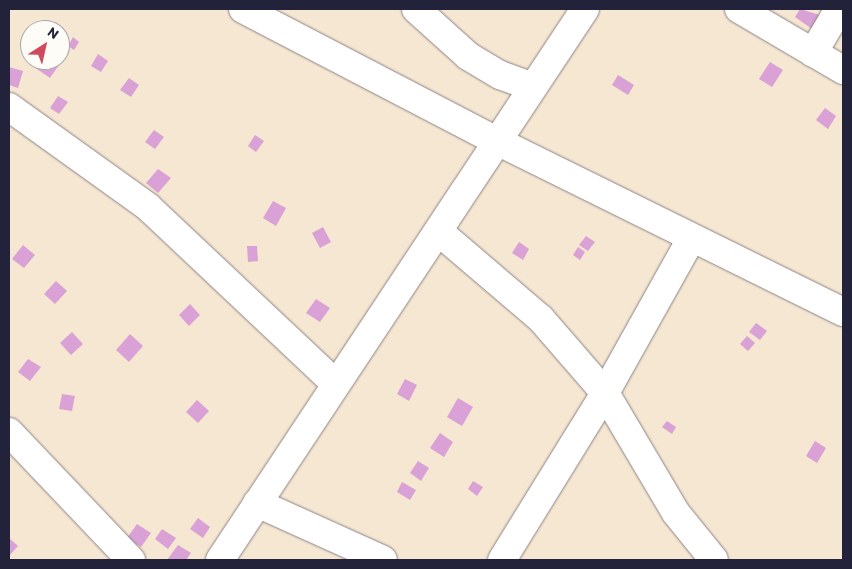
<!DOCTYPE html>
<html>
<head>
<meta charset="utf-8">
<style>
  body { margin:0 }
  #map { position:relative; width:852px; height:569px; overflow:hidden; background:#f6e7d2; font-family:Itim,sans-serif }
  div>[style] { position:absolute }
  .building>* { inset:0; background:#d9a1d5 }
  .roads { filter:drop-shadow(0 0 1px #8c8486) drop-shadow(0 0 1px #8c8486) }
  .street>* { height:28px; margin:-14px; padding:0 14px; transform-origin:14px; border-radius:14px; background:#fff }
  span { translate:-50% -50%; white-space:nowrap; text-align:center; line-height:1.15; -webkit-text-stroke:4.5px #fdfcf7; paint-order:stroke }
  .frame { position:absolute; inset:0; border:10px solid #22223b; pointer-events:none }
  .north { position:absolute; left:20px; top:20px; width:50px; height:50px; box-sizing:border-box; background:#fdfcf7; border:1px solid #a5a5ac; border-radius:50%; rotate:35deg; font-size:14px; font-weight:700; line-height:20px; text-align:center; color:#22223b }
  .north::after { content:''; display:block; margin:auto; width:18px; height:22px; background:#d1495b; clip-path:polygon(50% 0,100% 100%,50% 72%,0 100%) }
</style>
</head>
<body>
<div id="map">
  <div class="building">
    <i style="clip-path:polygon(800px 9px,820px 15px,812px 29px,795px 17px)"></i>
    <i style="clip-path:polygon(73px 37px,79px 42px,74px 50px,68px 46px)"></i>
    <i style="clip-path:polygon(98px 54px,108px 61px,101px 72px,91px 66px)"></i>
    <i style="clip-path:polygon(43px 60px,59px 65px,50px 78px,37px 69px)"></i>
    <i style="clip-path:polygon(770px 62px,783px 70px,772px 87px,759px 79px)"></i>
    <i style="clip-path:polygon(9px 67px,23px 71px,18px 88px,9px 85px)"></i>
    <i style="clip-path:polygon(618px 75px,634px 85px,628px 95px,612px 85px)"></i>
    <i style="clip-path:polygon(129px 78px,139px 85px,131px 97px,120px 90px)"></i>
    <i style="clip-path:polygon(58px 96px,68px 102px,59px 114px,50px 108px)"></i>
    <i style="clip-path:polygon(825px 108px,836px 116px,828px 129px,816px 120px)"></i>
    <i style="clip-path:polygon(154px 130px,164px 137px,155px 149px,145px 142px)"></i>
    <i style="clip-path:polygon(255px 135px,264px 141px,256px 152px,248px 146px)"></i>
    <i style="clip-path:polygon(158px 169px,171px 178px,158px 193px,146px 183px)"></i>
    <i style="clip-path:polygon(273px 201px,286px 208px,276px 226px,263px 218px)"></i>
    <i style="clip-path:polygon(323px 227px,331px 242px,320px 248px,312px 233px)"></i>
    <i style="clip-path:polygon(586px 236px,595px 242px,588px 251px,579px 245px)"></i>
    <i style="clip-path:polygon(519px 242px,529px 249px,523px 260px,512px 253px)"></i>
    <i style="clip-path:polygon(23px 245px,35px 255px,24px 268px,12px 259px)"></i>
    <i style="clip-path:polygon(247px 246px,257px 246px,258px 261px,248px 262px)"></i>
    <i style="clip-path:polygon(578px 247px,585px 252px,580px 260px,573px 255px)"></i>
    <i style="clip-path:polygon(56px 281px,67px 291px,55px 304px,44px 294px)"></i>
    <i style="clip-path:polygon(316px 299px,330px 308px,320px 322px,306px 313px)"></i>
    <i style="clip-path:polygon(190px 304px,200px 315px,189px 326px,179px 315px)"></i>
    <i style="clip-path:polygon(756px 323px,767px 331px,760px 340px,749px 332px)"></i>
    <i style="clip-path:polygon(72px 332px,83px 344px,71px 355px,60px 343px)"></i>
    <i style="clip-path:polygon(130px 334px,143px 346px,129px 362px,116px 350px)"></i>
    <i style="clip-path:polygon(747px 336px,755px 343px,748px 351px,740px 344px)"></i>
    <i style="clip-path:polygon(28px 359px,41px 367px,30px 381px,18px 372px)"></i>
    <i style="clip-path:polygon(405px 379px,417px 385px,409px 401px,397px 394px)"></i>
    <i style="clip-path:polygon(62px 394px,75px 396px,72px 411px,59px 409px)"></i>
    <i style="clip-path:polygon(458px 398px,473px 407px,462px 426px,447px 417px)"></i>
    <i style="clip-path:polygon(197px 400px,209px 411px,198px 423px,186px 412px)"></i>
    <i style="clip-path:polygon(667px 421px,676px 427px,672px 434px,662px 427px)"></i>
    <i style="clip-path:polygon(440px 433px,453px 442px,444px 457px,430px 448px)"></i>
    <i style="clip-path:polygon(815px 441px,826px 448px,817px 463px,806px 456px)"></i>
    <i style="clip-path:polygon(418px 461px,429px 468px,421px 481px,410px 473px)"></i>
    <i style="clip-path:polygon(473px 481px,483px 487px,477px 496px,468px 489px)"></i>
    <i style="clip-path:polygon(402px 482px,416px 490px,410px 500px,397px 492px)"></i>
    <i style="clip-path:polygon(198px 518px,210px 527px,203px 538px,190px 529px)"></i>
    <i style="clip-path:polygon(137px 524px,151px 533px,141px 547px,127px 538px)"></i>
    <i style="clip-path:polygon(162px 529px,176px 538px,168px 549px,155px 539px)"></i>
    <i style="clip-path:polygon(9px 538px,18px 546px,9px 556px)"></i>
    <i style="clip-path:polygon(178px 545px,191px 553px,186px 560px,167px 560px)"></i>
  </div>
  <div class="roads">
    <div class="street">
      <i style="left:243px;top:9px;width:288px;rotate:27.5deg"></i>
      <i style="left:499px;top:142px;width:384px;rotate:26.3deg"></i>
      <i style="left:416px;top:9px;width:70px;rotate:42.1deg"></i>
      <i style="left:468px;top:56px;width:37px;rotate:31deg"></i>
      <i style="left:500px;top:75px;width:35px;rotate:20deg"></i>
      <i style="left:739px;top:9px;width:121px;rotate:30.4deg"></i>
      <i style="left:813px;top:53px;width:51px;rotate:-59.4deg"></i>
      <i style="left:9px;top:107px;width:171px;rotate:35.7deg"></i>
      <i style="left:148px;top:207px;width:258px;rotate:43.3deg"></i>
      <i style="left:438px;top:231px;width:135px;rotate:40.5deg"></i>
      <i style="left:541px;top:319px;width:98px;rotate:49.1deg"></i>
      <i style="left:605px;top:393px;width:139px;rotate:59.4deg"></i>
      <i style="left:676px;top:513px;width:60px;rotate:51deg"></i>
      <i style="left:9px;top:432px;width:177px;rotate:46.4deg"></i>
      <i style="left:257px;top:503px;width:138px;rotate:24.3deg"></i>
      <i style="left:220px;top:560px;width:661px;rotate:-56.48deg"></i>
      <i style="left:502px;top:560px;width:196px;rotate:-58.3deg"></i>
      <i style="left:605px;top:393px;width:176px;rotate:-60.8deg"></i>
    </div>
  </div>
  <div class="frame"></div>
  <div class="north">N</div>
</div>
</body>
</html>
